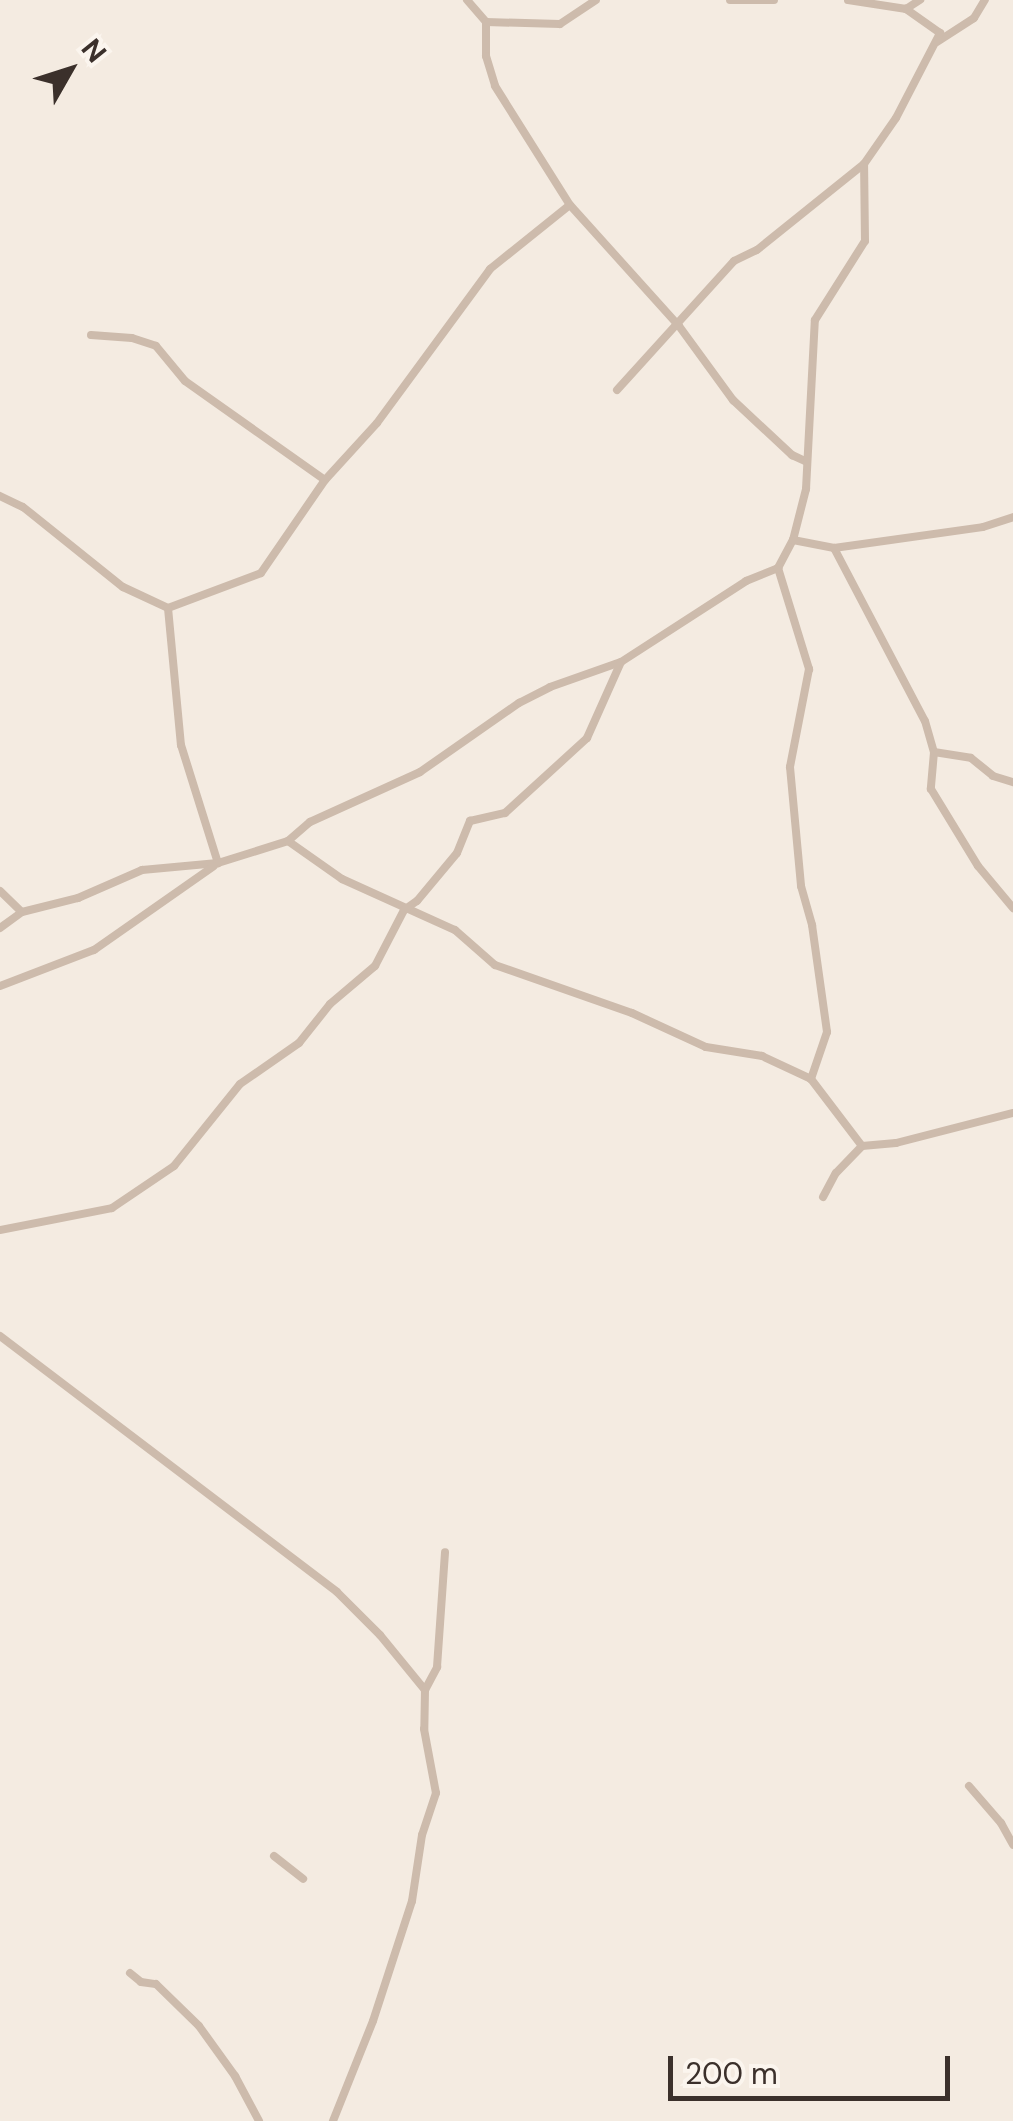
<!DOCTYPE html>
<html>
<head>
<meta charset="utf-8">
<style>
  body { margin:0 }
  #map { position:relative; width:1013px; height:2121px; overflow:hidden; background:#f4ebe1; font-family:"DM Sans",sans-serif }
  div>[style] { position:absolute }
  .street>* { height:8px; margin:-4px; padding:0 4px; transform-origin:4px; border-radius:4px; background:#cdbbac }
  span { translate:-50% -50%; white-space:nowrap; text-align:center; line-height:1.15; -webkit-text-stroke:9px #fbf5ee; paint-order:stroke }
  .north { position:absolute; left:20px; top:20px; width:100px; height:100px; -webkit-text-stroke:8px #fbf5ee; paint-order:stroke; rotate:51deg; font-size:28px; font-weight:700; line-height:40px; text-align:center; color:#3b302b }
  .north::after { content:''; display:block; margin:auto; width:35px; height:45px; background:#3b302b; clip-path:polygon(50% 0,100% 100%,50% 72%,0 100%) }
  .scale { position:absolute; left:668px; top:2056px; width:282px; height:45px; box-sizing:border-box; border:5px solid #3b302b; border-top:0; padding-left:12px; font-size:30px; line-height:35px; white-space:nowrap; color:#3b302b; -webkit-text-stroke:8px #fbf5ee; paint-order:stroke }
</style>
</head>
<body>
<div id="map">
  <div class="street">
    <i style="left:467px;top:0;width:29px;rotate:49deg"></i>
    <i style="left:486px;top:22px;width:34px;rotate:90deg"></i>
    <i style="left:486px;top:56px;width:31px;rotate:73deg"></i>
    <i style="left:495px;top:86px;width:141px;rotate:57.8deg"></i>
    <i style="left:570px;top:205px;width:163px;rotate:48deg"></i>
    <i style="left:679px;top:326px;width:92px;rotate:53.9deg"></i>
    <i style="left:733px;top:400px;width:81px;rotate:43deg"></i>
    <i style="left:792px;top:455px;width:14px;rotate:25deg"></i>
    <i style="left:730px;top:0;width:44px"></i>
    <i style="left:848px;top:0;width:59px;rotate:8.8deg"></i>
    <i style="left:906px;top:9px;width:17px;rotate:-33deg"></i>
    <i style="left:486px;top:22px;width:74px;rotate:1.5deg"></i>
    <i style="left:560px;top:24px;width:43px;rotate:-33.7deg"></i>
    <i style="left:937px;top:42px;width:44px;rotate:-33deg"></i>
    <i style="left:974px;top:18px;width:21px;rotate:-59deg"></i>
    <i style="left:91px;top:335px;width:41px;rotate:4.2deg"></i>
    <i style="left:132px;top:338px;width:25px;rotate:18deg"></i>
    <i style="left:156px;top:346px;width:45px;rotate:50.4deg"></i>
    <i style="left:185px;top:381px;width:171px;rotate:35.3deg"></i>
    <i style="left:617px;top:390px;width:174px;rotate:-47.8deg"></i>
    <i style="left:734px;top:261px;width:25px;rotate:-26deg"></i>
    <i style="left:757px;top:250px;width:137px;rotate:-38.8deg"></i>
    <i style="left:864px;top:164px;width:56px;rotate:-55.2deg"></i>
    <i style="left:896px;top:118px;width:96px;rotate:-62.6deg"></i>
    <i style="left:940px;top:33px;width:42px;rotate:-144.8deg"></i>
    <i style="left:0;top:496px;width:25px;rotate:26deg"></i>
    <i style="left:23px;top:507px;width:128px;rotate:38.7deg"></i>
    <i style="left:123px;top:587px;width:50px;rotate:25deg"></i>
    <i style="left:793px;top:540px;width:42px;rotate:11deg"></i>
    <i style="left:834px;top:548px;width:150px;rotate:-8deg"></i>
    <i style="left:983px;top:527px;width:32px;rotate:-18deg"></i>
    <i style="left:834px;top:548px;width:195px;rotate:62.3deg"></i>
    <i style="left:925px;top:721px;width:32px;rotate:74deg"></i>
    <i style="left:934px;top:752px;width:37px;rotate:95deg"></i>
    <i style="left:931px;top:789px;width:90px;rotate:58.6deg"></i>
    <i style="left:978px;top:866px;width:55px;rotate:50.2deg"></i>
    <i style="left:778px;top:568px;width:106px;rotate:72.9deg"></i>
    <i style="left:809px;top:669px;width:100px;rotate:101deg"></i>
    <i style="left:790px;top:767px;width:120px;rotate:84.7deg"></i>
    <i style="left:801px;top:886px;width:41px;rotate:74.2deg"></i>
    <i style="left:812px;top:925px;width:108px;rotate:82deg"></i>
    <i style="left:827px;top:1032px;width:50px;rotate:108.8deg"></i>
    <i style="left:168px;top:608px;width:99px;rotate:-20.6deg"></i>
    <i style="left:261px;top:573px;width:113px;rotate:-55.5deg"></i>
    <i style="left:325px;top:480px;width:77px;rotate:-47.6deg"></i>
    <i style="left:377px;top:423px;width:191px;rotate:-53.7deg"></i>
    <i style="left:490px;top:269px;width:102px;rotate:-38.7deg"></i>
    <i style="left:168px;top:608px;width:138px;rotate:84.6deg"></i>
    <i style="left:181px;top:745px;width:124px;rotate:72.6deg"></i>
    <i style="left:934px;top:752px;width:37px;rotate:9deg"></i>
    <i style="left:971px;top:758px;width:28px;rotate:39deg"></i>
    <i style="left:993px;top:776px;width:21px;rotate:17deg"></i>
    <i style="left:288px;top:841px;width:66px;rotate:35.1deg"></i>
    <i style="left:342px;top:879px;width:124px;rotate:24.3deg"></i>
    <i style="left:455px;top:930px;width:53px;rotate:41.2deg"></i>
    <i style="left:495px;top:965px;width:145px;rotate:19.3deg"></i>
    <i style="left:632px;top:1013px;width:81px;rotate:24.7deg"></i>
    <i style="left:706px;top:1047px;width:57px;rotate:9.1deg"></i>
    <i style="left:762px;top:1056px;width:54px;rotate:25.1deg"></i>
    <i style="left:811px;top:1079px;width:84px;rotate:52.7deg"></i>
    <i style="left:0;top:891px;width:30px;rotate:44deg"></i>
    <i style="left:0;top:928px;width:27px;rotate:-36deg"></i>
    <i style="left:22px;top:912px;width:58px;rotate:-14deg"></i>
    <i style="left:78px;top:898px;width:70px;rotate:-23.6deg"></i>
    <i style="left:142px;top:870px;width:76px;rotate:-5.3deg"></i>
    <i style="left:218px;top:863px;width:73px;rotate:-17.4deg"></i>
    <i style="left:288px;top:841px;width:29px;rotate:-41deg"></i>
    <i style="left:310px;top:822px;width:121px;rotate:-24.4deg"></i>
    <i style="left:420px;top:772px;width:121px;rotate:-34.9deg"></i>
    <i style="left:519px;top:703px;width:35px;rotate:-27deg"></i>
    <i style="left:550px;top:687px;width:75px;rotate:-19.4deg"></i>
    <i style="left:621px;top:662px;width:149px;rotate:-32.9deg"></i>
    <i style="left:746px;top:581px;width:35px;rotate:-22deg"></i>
    <i style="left:778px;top:568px;width:32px;rotate:-62deg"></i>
    <i style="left:793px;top:540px;width:53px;rotate:-75.7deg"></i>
    <i style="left:806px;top:489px;width:169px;rotate:-87deg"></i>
    <i style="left:815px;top:320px;width:93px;rotate:-57.7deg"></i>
    <i style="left:865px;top:241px;width:77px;rotate:-90.7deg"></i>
    <i style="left:0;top:986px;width:101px;rotate:-21deg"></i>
    <i style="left:94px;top:950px;width:146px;rotate:-35deg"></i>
    <i style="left:823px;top:1197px;width:27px;rotate:-62deg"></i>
    <i style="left:836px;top:1173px;width:37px;rotate:-46deg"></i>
    <i style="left:862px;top:1146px;width:34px;rotate:-5deg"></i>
    <i style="left:896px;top:1143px;width:121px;rotate:-14.4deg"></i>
    <i style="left:0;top:1230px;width:114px;rotate:-11.1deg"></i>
    <i style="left:112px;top:1208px;width:75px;rotate:-34.1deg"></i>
    <i style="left:174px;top:1166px;width:105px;rotate:-51.2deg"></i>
    <i style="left:240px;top:1084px;width:72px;rotate:-34.8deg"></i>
    <i style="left:299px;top:1043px;width:50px;rotate:-51.5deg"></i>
    <i style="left:330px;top:1004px;width:59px;rotate:-40.2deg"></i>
    <i style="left:375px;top:966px;width:63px;rotate:-62.6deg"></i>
    <i style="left:404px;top:910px;width:16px;rotate:-35deg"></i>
    <i style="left:417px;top:901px;width:62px;rotate:-50.2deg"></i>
    <i style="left:457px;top:853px;width:35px;rotate:-68deg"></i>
    <i style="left:470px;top:821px;width:36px;rotate:-13deg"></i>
    <i style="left:505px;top:813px;width:111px;rotate:-42.4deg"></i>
    <i style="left:587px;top:738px;width:83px;rotate:-65.9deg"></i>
    <i style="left:0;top:1336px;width:423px;rotate:37.2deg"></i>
    <i style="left:337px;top:1592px;width:61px;rotate:45deg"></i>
    <i style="left:380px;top:1635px;width:71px;rotate:50.7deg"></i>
    <i style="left:425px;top:1690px;width:39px;rotate:91deg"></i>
    <i style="left:424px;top:1729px;width:65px;rotate:79.4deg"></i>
    <i style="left:436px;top:1793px;width:44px;rotate:108.4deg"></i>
    <i style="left:422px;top:1835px;width:67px;rotate:98.6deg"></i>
    <i style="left:412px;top:1901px;width:126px;rotate:108deg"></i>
    <i style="left:373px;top:2021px;width:108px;rotate:111.8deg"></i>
    <i style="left:425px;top:1690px;width:26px;rotate:-62deg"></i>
    <i style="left:437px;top:1667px;width:115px;rotate:-86deg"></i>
    <i style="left:969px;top:1786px;width:49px;rotate:49.1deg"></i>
    <i style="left:1001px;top:1823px;width:25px;rotate:61deg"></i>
    <i style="left:274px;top:1856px;width:37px;rotate:38deg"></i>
    <i style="left:130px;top:1973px;width:14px;rotate:39deg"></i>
    <i style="left:141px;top:1982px;width:15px;rotate:8deg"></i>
    <i style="left:156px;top:1984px;width:60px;rotate:44.3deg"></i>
    <i style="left:199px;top:2026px;width:62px;rotate:54.2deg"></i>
    <i style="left:235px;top:2076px;width:51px;rotate:61.9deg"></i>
  </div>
  <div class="north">N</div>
  <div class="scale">200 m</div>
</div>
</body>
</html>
